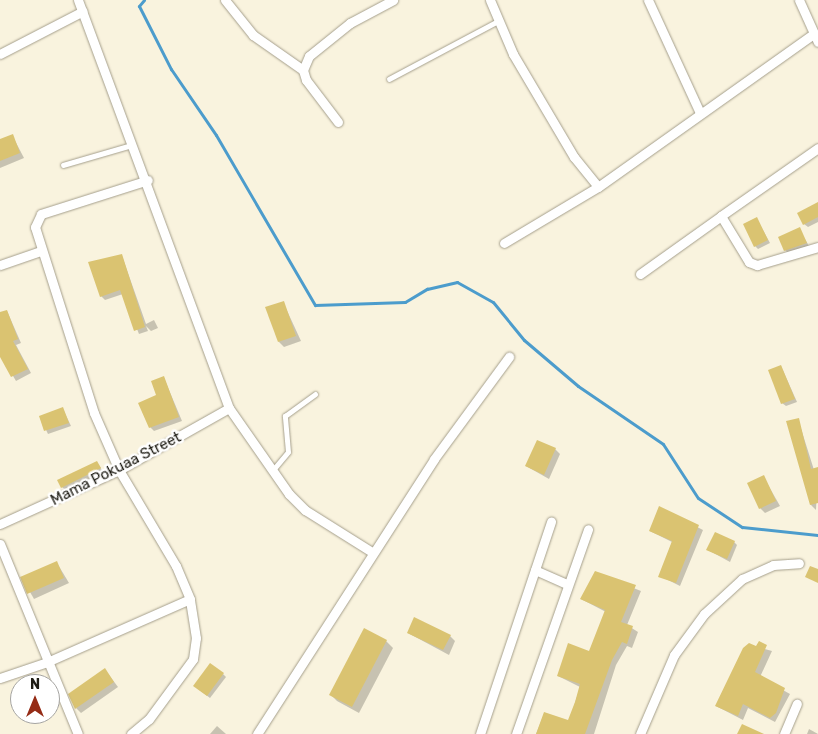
<!DOCTYPE html>
<html>
<head>
<meta charset="utf-8">
<style>
  body { margin:0 }
  #map { position:relative; width:818px; height:734px; overflow:hidden; background:#f9f3de; font-family:Rubik,sans-serif }
  div>[style] { position:absolute }
  .shadow>* { inset:0; background:#0003 }
  .stream>* { height:3px; margin:-1.5px; padding:0 1.5px; transform-origin:1.5px; border-radius:1.5px; background:#4c9ccc }
  .building>* { inset:0; background:#dac371 }
  .roads { filter:drop-shadow(0 0 1px #a59f8c) drop-shadow(0 0 1px #a59f8c) }
  .lane>* { height:4.5px; margin:-2.25px; padding:0 2.25px; transform-origin:2.25px; border-radius:2.25px; background:#fff }
  .street>* { height:9px; margin:-4.5px; padding:0 4.5px; transform-origin:4.5px; border-radius:4.5px; background:#fff }
  span { translate:-50% -50%; white-space:nowrap; text-align:center; line-height:1.15; -webkit-text-stroke:5px #fff; paint-order:stroke }
  .street-label { font-size:15px; color:#1e1c14 }
  .north { position:absolute; left:10px; top:674px; width:50px; height:50px; box-sizing:border-box; background:#fff; border:1px solid #a5a4a1; border-radius:50%; rotate:0deg; font-size:14px; font-weight:700; line-height:20px; text-align:center; color:#1e1c14 }
  .north::after { content:''; display:block; margin:auto; width:18px; height:22px; background:#952c16; clip-path:polygon(50% 0,100% 100%,50% 72%,0 100%) }
</style>
</head>
<body>
<div id="map">
  <div class="shadow">
    <i style="clip-path:polygon(12px 135px,24px 158px,0 168px,0 140px)"></i>
    <i style="clip-path:polygon(818px 203px,818px 222px,808px 227px,804px 224px)"></i>
    <i style="clip-path:polygon(757px 219px,770px 243px,758px 249px,755px 246px)"></i>
    <i style="clip-path:polygon(799px 229px,809px 246px,788px 253px,785px 250px)"></i>
    <i style="clip-path:polygon(122px 256px,146px 324px,154px 320px,158px 328px,151px 331px,146px 326px,148px 331px,139px 334px,123px 294px,105px 300px,101px 296px)"></i>
    <i style="clip-path:polygon(283px 302px,301px 341px,284px 347px,279px 342px)"></i>
    <i style="clip-path:polygon(7px 311px,21px 343px,16px 345px,31px 373px,16px 381px,0 354px,0 314px)"></i>
    <i style="clip-path:polygon(781px 366px,797px 402px,786px 406px,782px 403px)"></i>
    <i style="clip-path:polygon(164px 378px,182px 421px,154px 431px,150px 427px)"></i>
    <i style="clip-path:polygon(63px 409px,71px 426px,48px 434px,40px 417px)"></i>
    <i style="clip-path:polygon(798px 419px,814px 470px,818px 469px,816px 510px,811px 505px)"></i>
    <i style="clip-path:polygon(555px 449px,560px 454px,549px 479px,526px 466px)"></i>
    <i style="clip-path:polygon(97px 462px,103px 472px,65px 490px,62px 487px)"></i>
    <i style="clip-path:polygon(763px 476px,780px 506px,765px 513px,760px 508px)"></i>
    <i style="clip-path:polygon(660px 508px,703px 530px,680px 586px,660px 576px,672px 542px,650px 531px)"></i>
    <i style="clip-path:polygon(734px 542px,737px 545px,730px 562px,708px 550px)"></i>
    <i style="clip-path:polygon(57px 563px,69px 583px,34px 599px,22px 578px)"></i>
    <i style="clip-path:polygon(596px 573px,641px 591px,627px 625px,638px 632px,632px 648px,627px 646px,616px 665px,594px 734px,536px 734px,544px 714px,569px 722px,580px 687px,558px 676px,590px 652px,606px 612px,581px 599px)"></i>
    <i style="clip-path:polygon(408px 633px,450px 636px,455px 641px,449px 655px)"></i>
    <i style="clip-path:polygon(386px 641px,393px 648px,359px 713px,337px 701px,330px 694px)"></i>
    <i style="clip-path:polygon(750px 645px,772px 651px,760px 677px,790px 694px,775px 722px,748px 708px,743px 720px,716px 706px)"></i>
    <i style="clip-path:polygon(223px 674px,226px 677px,210px 698px,198px 689px)"></i>
    <i style="clip-path:polygon(109px 675px,118px 687px,81px 713px,76px 708px)"></i>
    <i style="clip-path:polygon(217px 726px,226px 734px,210px 734px)"></i>
    <i style="clip-path:polygon(809px 729px,818px 734px,807px 734px)"></i>
  </div>
  <div class="stream">
    <i style="left:144px;top:0;width:8px;rotate:130deg"></i>
    <i style="left:139px;top:6px;width:71px;rotate:63.1deg"></i>
    <i style="left:171px;top:69px;width:80px;rotate:55.7deg"></i>
    <i style="left:216px;top:135px;width:197px;rotate:59.8deg"></i>
    <i style="left:315px;top:305px;width:90px;rotate:-1.9deg"></i>
    <i style="left:405px;top:302px;width:26px;rotate:-31deg"></i>
    <i style="left:427px;top:289px;width:31px;rotate:-13deg"></i>
    <i style="left:457px;top:282px;width:41px;rotate:29.1deg"></i>
    <i style="left:493px;top:302px;width:49px;rotate:50.8deg"></i>
    <i style="left:524px;top:340px;width:71px;rotate:40.4deg"></i>
    <i style="left:578px;top:386px;width:103px;rotate:34.3deg"></i>
    <i style="left:663px;top:444px;width:64px;rotate:57.1deg"></i>
    <i style="left:698px;top:498px;width:53px;rotate:33.4deg"></i>
    <i style="left:742px;top:527px;width:76px;rotate:6deg"></i>
  </div>
  <div class="building">
    <i style="clip-path:polygon(13px 134px,20px 153px,0 161px,0 139px)"></i>
    <i style="clip-path:polygon(818px 202px,818px 217px,803px 225px,797px 213px)"></i>
    <i style="clip-path:polygon(757px 217px,768px 240px,754px 247px,743px 224px)"></i>
    <i style="clip-path:polygon(800px 227px,807px 243px,784px 251px,778px 237px)"></i>
    <i style="clip-path:polygon(122px 254px,145px 327px,134px 331px,120px 290px,100px 297px,88px 262px)"></i>
    <i style="clip-path:polygon(284px 301px,296px 336px,278px 342px,265px 307px)"></i>
    <i style="clip-path:polygon(7px 310px,18px 339px,13px 341px,28px 369px,11px 377px,0 357px,0 312px)"></i>
    <i style="clip-path:polygon(781px 365px,795px 399px,781px 404px,768px 370px)"></i>
    <i style="clip-path:polygon(164px 376px,179px 417px,149px 428px,138px 403px,156px 395px,151px 381px)"></i>
    <i style="clip-path:polygon(63px 407px,69px 423px,44px 431px,39px 416px)"></i>
    <i style="clip-path:polygon(799px 418px,811px 469px,818px 467px,818px 503px,810px 505px,786px 421px)"></i>
    <i style="clip-path:polygon(537px 440px,556px 448px,544px 475px,525px 466px)"></i>
    <i style="clip-path:polygon(97px 461px,101px 468px,61px 488px,57px 480px)"></i>
    <i style="clip-path:polygon(764px 475px,776px 501px,759px 509px,747px 483px)"></i>
    <i style="clip-path:polygon(659px 506px,699px 525px,676px 583px,658px 577px,672px 541px,649px 531px)"></i>
    <i style="clip-path:polygon(715px 532px,735px 541px,727px 559px,706px 550px)"></i>
    <i style="clip-path:polygon(57px 561px,64px 578px,27px 594px,20px 577px)"></i>
    <i style="clip-path:polygon(810px 566px,818px 569px,818px 583px,805px 577px)"></i>
    <i style="clip-path:polygon(595px 571px,636px 585px,621px 622px,633px 626px,627px 644px,622px 642px,612px 660px,585px 734px,536px 734px,544px 712px,568px 720px,575px 702px,580px 684px,557px 676px,568px 643px,589px 651px,605px 610px,580px 599px)"></i>
    <i style="clip-path:polygon(414px 617px,451px 635px,443px 650px,407px 633px)"></i>
    <i style="clip-path:polygon(364px 628px,387px 640px,352px 707px,329px 695px)"></i>
    <i style="clip-path:polygon(759px 641px,767px 645px,755px 672px,785px 688px,776px 713px,770px 718px,743px 704px,738px 716px,715px 706px,743px 648px,749px 643px,756px 646px)"></i>
    <i style="clip-path:polygon(210px 663px,224px 673px,207px 696px,193px 686px)"></i>
    <i style="clip-path:polygon(105px 668px,114px 682px,75px 709px,68px 694px)"></i>
    <i style="clip-path:polygon(742px 724px,764px 734px,737px 734px)"></i>
  </div>
  <div class="roads">
    <div class="lane">
      <i style="left:389px;top:79px;width:123px;rotate:-28deg"></i>
      <i style="left:63px;top:165px;width:72px;rotate:-16.2deg"></i>
      <i style="left:273px;top:470px;width:23px;rotate:-50deg"></i>
      <i style="left:288px;top:452px;width:36px;rotate:-95deg"></i>
      <i style="left:285px;top:416px;width:37px;rotate:-36deg"></i>
    </div>
    <div class="street">
      <i style="left:78px;top:0;width:435px;rotate:69.7deg"></i>
      <i style="left:229px;top:408px;width:105px;rotate:55.1deg"></i>
      <i style="left:289px;top:494px;width:23px;rotate:45deg"></i>
      <i style="left:305px;top:510px;width:79px;rotate:32.1deg"></i>
      <i style="left:225px;top:0;width:45px;rotate:51.3deg"></i>
      <i style="left:253px;top:35px;width:61px;rotate:35deg"></i>
      <i style="left:490px;top:0;width:59px;rotate:66.9deg"></i>
      <i style="left:513px;top:54px;width:120px;rotate:59.4deg"></i>
      <i style="left:574px;top:157px;width:38px;rotate:51deg"></i>
      <i style="left:648px;top:0;width:124px;rotate:65.3deg"></i>
      <i style="left:799px;top:0;width:46px;rotate:65.7deg"></i>
      <i style="left:0;top:54px;width:93px;rotate:-27.4deg"></i>
      <i style="left:338px;top:122px;width:53px;rotate:-127.3deg"></i>
      <i style="left:306px;top:80px;width:10px;rotate:-107deg"></i>
      <i style="left:303px;top:70px;width:15px;rotate:-67deg"></i>
      <i style="left:309px;top:56px;width:53px;rotate:-38.8deg"></i>
      <i style="left:350px;top:23px;width:49px;rotate:-28.1deg"></i>
      <i style="left:818px;top:148px;width:118px;rotate:145deg"></i>
      <i style="left:721px;top:216px;width:54px;rotate:58.7deg"></i>
      <i style="left:749px;top:262px;width:9px;rotate:21deg"></i>
      <i style="left:757px;top:265px;width:64px;rotate:-16.4deg"></i>
      <i style="left:504px;top:243px;width:109px;rotate:-30.8deg"></i>
      <i style="left:598px;top:187px;width:262px;rotate:-35.4deg"></i>
      <i style="left:0;top:265px;width:43px;rotate:-18.9deg"></i>
      <i style="left:640px;top:274px;width:100px;rotate:-35.6deg"></i>
      <i style="left:0;top:524px;width:131px;rotate:-24.4deg"></i>
      <i style="left:119px;top:470px;width:126px;rotate:-29.4deg"></i>
      <i style="left:0;top:544px;width:205px;rotate:67.7deg"></i>
      <i style="left:535px;top:570px;width:35px;rotate:24deg"></i>
      <i style="left:0;top:678px;width:50px;rotate:-18.8deg"></i>
      <i style="left:47px;top:662px;width:156px;rotate:-23.8deg"></i>
      <i style="left:131px;top:734px;width:23px;rotate:-40deg"></i>
      <i style="left:149px;top:719px;width:74px;rotate:-53.7deg"></i>
      <i style="left:193px;top:659px;width:21px;rotate:-82deg"></i>
      <i style="left:196px;top:638px;width:39px;rotate:-99deg"></i>
      <i style="left:190px;top:599px;width:36px;rotate:-113deg"></i>
      <i style="left:176px;top:566px;width:112px;rotate:-120.7deg"></i>
      <i style="left:119px;top:470px;width:62px;rotate:-113.7deg"></i>
      <i style="left:94px;top:413px;width:195px;rotate:-107.6deg"></i>
      <i style="left:35px;top:227px;width:14px;rotate:-65deg"></i>
      <i style="left:41px;top:214px;width:112px;rotate:-17.6deg"></i>
      <i style="left:257px;top:734px;width:327px;rotate:-57.2deg"></i>
      <i style="left:434px;top:459px;width:127px;rotate:-53.7deg"></i>
      <i style="left:480px;top:734px;width:224px;rotate:-71.5deg"></i>
      <i style="left:516px;top:734px;width:217px;rotate:-70.6deg"></i>
      <i style="left:640px;top:734px;width:86px;rotate:-66.7deg"></i>
      <i style="left:674px;top:655px;width:51px;rotate:-53.8deg"></i>
      <i style="left:704px;top:614px;width:52px;rotate:-42.6deg"></i>
      <i style="left:742px;top:579px;width:34px;rotate:-24deg"></i>
      <i style="left:773px;top:565px;width:26px;rotate:-4deg"></i>
      <i style="left:784px;top:734px;width:33px;rotate:-67deg"></i>
    </div>
  </div>
  <div class="street-label">
    <span style="left:116px;top:469px;rotate:-27deg">Mama Pokuaa Street</span>
  </div>
  <div class="north">N</div>
</div>
</body>
</html>
